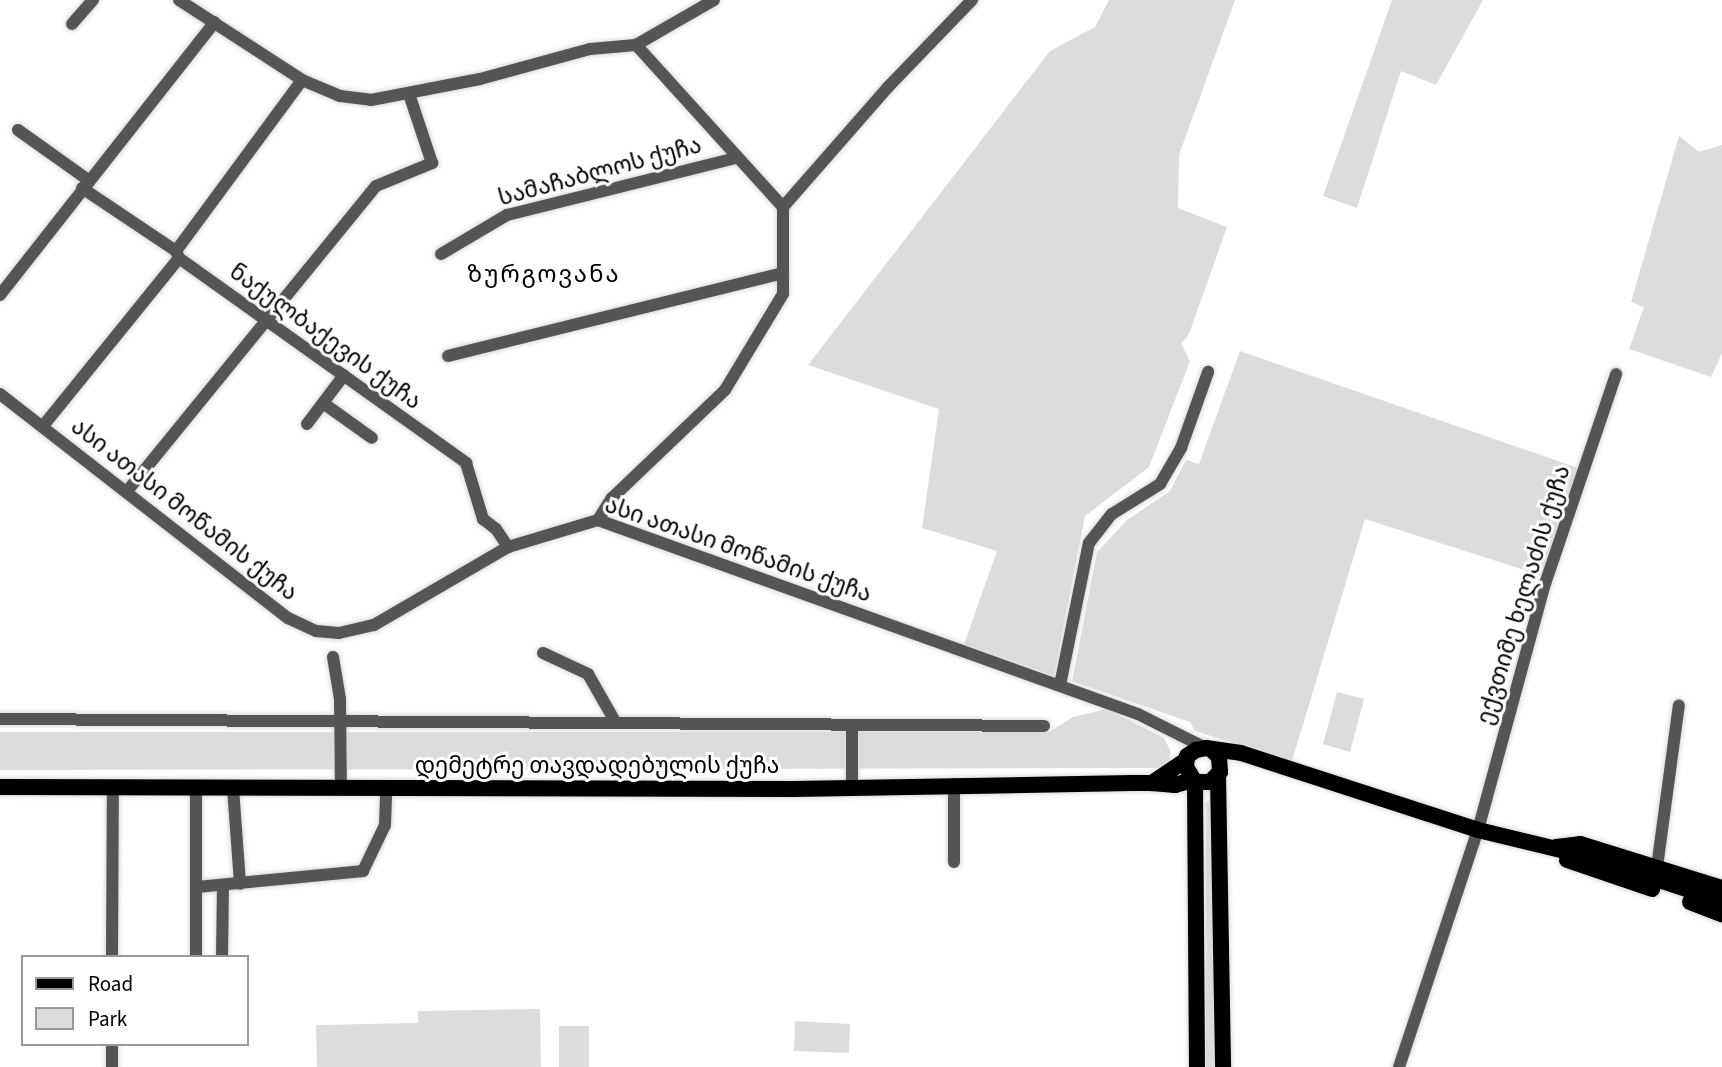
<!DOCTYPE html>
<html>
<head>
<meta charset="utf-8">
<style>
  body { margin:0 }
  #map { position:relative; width:1722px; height:1067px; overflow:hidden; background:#fff; font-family:"Source Sans 3","Noto Sans Georgian",sans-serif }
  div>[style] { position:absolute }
  .green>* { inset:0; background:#dcdcdc }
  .roads { filter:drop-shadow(0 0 2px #dbdbdb) drop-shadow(0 0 2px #dbdbdb) }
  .minor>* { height:12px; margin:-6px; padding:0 6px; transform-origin:6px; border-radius:6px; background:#555 }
  .major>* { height:16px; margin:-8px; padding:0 8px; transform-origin:8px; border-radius:8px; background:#000 }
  span { translate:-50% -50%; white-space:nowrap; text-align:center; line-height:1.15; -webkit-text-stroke:6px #fff; paint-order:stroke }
  .street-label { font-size:23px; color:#000 }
  .neighbourhood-label { font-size:24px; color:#000; letter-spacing:2px }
  .legend { position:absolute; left:21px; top:955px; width:228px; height:91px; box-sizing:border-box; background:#fff; border:2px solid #999; margin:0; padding:9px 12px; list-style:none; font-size:21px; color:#000 }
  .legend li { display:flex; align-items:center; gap:14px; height:35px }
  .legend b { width:35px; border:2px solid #999 }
</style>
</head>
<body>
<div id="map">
  <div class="green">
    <i style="clip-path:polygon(1109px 0,1235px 0,1179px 155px,1178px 208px,1227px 227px,1189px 334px,1181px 344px,1190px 361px,1149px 467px,1085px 516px,1054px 676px,964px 644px,997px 551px,922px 528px,939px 409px,808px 365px,1050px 51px,1095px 27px)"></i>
    <i style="clip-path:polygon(1392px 0,1483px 0,1436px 85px,1401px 71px,1357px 208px,1323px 196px)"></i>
    <i style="clip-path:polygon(1679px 136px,1699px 152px,1722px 145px,1722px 353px,1711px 377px,1629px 349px,1644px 307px,1631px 302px)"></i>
    <i style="clip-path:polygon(1240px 351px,1578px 468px,1543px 576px,1365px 519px,1292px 761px,1195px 731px,1190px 722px,1072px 681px,1097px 552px,1127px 520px,1170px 491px,1186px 460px,1199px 464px)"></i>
    <i style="clip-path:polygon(1337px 692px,1364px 699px,1350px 752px,1323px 744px)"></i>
    <i style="clip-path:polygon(1107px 709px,1164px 738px,1171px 752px,1167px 768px,0 770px,0 732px,1049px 732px,1073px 717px)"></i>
    <i style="clip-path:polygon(1210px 799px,1214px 804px,1214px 1067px,1206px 1067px,1206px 803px)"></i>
    <i style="clip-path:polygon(540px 1009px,541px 1067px,317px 1067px,316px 1025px,418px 1023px,418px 1011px)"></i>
    <i style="clip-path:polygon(795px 1021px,850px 1024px,849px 1053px,794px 1051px)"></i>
    <i style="clip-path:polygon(559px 1026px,589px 1026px,589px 1067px,559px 1067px)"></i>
  </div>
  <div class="roads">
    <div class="minor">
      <i style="left:179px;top:0;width:147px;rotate:33deg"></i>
      <i style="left:302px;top:80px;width:41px;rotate:22.8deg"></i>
      <i style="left:340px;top:96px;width:31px;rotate:7deg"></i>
      <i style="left:371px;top:100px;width:111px;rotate:-10.9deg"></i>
      <i style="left:480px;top:79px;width:114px;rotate:-15.3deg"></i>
      <i style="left:590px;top:49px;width:46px;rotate:-5deg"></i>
      <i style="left:636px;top:45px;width:90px;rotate:-30deg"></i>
      <i style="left:72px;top:24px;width:32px;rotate:-49deg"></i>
      <i style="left:18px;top:130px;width:86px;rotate:35.5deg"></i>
      <i style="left:82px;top:188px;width:113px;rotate:33.8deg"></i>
      <i style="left:176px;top:251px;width:8px;rotate:67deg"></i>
      <i style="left:179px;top:258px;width:353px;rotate:35.5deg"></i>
      <i style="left:466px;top:463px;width:59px;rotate:73.1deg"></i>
      <i style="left:483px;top:519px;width:16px;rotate:38deg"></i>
      <i style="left:496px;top:529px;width:22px;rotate:56deg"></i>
      <i style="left:783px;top:207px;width:159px;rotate:-48.8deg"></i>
      <i style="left:888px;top:87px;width:121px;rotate:-46deg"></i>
      <i style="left:176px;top:251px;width:212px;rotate:-53.6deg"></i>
      <i style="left:441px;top:254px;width:77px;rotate:-30.6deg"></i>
      <i style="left:507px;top:215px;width:235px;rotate:-14deg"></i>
      <i style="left:0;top:295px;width:347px;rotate:-51.8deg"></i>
      <i style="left:448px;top:356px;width:345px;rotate:-13.9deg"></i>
      <i style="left:0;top:394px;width:365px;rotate:37.9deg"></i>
      <i style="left:288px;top:618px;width:31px;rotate:25deg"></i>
      <i style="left:316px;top:631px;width:23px;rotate:5deg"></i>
      <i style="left:339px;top:633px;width:36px;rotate:-13deg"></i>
      <i style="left:374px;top:625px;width:155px;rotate:-30.2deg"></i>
      <i style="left:508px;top:547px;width:94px;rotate:-16.7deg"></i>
      <i style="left:598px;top:520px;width:574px;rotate:19.76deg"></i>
      <i style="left:1138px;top:714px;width:76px;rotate:26.6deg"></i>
      <i style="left:323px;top:403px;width:60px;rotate:35.5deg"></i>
      <i style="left:307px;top:424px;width:61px;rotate:-52.9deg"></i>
      <i style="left:43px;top:426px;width:216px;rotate:-51deg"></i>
      <i style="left:128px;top:490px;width:392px;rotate:-50.8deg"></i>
      <i style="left:376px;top:186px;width:61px;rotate:-22.3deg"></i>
      <i style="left:432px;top:163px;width:73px;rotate:-108.4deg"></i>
      <i style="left:598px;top:520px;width:26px;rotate:-58deg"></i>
      <i style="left:612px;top:498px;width:156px;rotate:-43.7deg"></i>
      <i style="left:725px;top:390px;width:112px;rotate:-58.9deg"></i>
      <i style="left:783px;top:294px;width:87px;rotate:-90deg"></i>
      <i style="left:783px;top:207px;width:219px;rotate:-132.2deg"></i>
      <i style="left:543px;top:653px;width:50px;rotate:25deg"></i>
      <i style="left:588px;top:674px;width:56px;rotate:60.3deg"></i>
      <i style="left:333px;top:657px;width:43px;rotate:80.5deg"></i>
      <i style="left:340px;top:699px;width:89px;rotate:89.4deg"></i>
      <i style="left:1060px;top:685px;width:145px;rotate:-78.5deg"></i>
      <i style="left:1089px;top:543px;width:37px;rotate:-52deg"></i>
      <i style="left:1112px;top:514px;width:57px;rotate:-32deg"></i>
      <i style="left:1160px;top:484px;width:42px;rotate:-59.7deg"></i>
      <i style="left:1181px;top:448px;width:81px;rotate:-70.4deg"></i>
      <i style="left:0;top:719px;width:1044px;rotate:0.38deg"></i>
      <i style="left:852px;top:725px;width:62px;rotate:90deg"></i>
      <i style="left:954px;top:784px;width:78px;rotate:90deg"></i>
      <i style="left:196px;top:788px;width:169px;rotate:90deg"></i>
      <i style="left:233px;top:788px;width:96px;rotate:85.8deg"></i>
      <i style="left:1657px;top:867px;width:163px;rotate:-82.3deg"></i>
      <i style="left:197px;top:887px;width:167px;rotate:-5.5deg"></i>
      <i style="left:363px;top:871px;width:51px;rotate:-64.4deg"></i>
      <i style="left:385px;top:825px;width:37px;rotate:-88deg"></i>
      <i style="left:112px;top:957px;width:169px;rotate:-89.7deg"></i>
      <i style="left:222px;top:957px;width:72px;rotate:-89.2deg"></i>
      <i style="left:112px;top:1067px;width:23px;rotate:-90deg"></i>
      <i style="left:1399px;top:1067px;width:250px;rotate:-71.6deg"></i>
      <i style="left:1478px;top:830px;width:249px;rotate:-74.8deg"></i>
      <i style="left:1543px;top:590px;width:228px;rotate:-71.3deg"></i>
    </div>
    <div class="major">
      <i style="left:1211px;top:749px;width:11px;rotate:45deg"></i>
      <i style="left:1219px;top:757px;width:15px;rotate:86deg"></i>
      <i style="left:1220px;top:772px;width:14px;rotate:135deg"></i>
      <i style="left:1210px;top:782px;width:15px;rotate:180deg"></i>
      <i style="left:1195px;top:782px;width:17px;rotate:-121deg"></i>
      <i style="left:1186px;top:767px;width:11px;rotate:-85deg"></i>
      <i style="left:1187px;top:756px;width:11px;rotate:-34deg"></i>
      <i style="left:1196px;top:750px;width:10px;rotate:-11deg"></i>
      <i style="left:1206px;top:748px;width:35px;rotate:8deg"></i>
      <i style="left:1241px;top:753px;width:249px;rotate:18deg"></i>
      <i style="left:1478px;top:830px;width:115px;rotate:13.6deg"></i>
      <i style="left:1590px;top:857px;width:139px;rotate:18.4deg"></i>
      <i style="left:1218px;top:776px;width:291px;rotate:89deg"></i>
      <i style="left:1195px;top:782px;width:285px;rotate:89.6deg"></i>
      <i style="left:1152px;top:783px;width:23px;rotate:5deg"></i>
      <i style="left:1175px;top:785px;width:18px;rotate:-16deg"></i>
      <i style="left:0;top:787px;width:793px;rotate:0.14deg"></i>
      <i style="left:793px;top:789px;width:339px;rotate:-1deg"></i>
      <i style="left:1132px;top:783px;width:20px"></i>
      <i style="left:1152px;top:783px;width:41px;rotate:-34.1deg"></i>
      <i style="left:1556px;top:847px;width:24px;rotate:-7deg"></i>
      <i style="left:1580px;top:844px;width:149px;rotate:17.2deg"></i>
      <i style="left:1567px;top:860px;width:90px;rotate:18.8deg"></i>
      <i style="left:1690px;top:902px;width:34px;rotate:21deg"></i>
    </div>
  </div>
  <div class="street-label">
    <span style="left:600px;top:172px;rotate:-15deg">სამაჩაბლოს ქუჩა</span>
    <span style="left:325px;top:337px;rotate:36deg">ნაქულბაქევის ქუჩა</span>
    <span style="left:184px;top:510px;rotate:38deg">ასი ათასი მოწამის ქუჩა</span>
    <span style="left:738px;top:550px;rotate:19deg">ასი ათასი მოწამის ქუჩა</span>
    <span style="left:1524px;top:595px;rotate:-73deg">ექვთიმე ხელაძის ქუჩა</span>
    <span style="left:597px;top:766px">დემეტრე თავდადებულის ქუჩა</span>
  </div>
  <div class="neighbourhood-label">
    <span style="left:544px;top:275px">ზურგოვანა</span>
  </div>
  <ul class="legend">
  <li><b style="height:9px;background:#000"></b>Road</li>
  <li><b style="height:19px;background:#dcdcdc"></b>Park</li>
  </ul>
</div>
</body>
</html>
